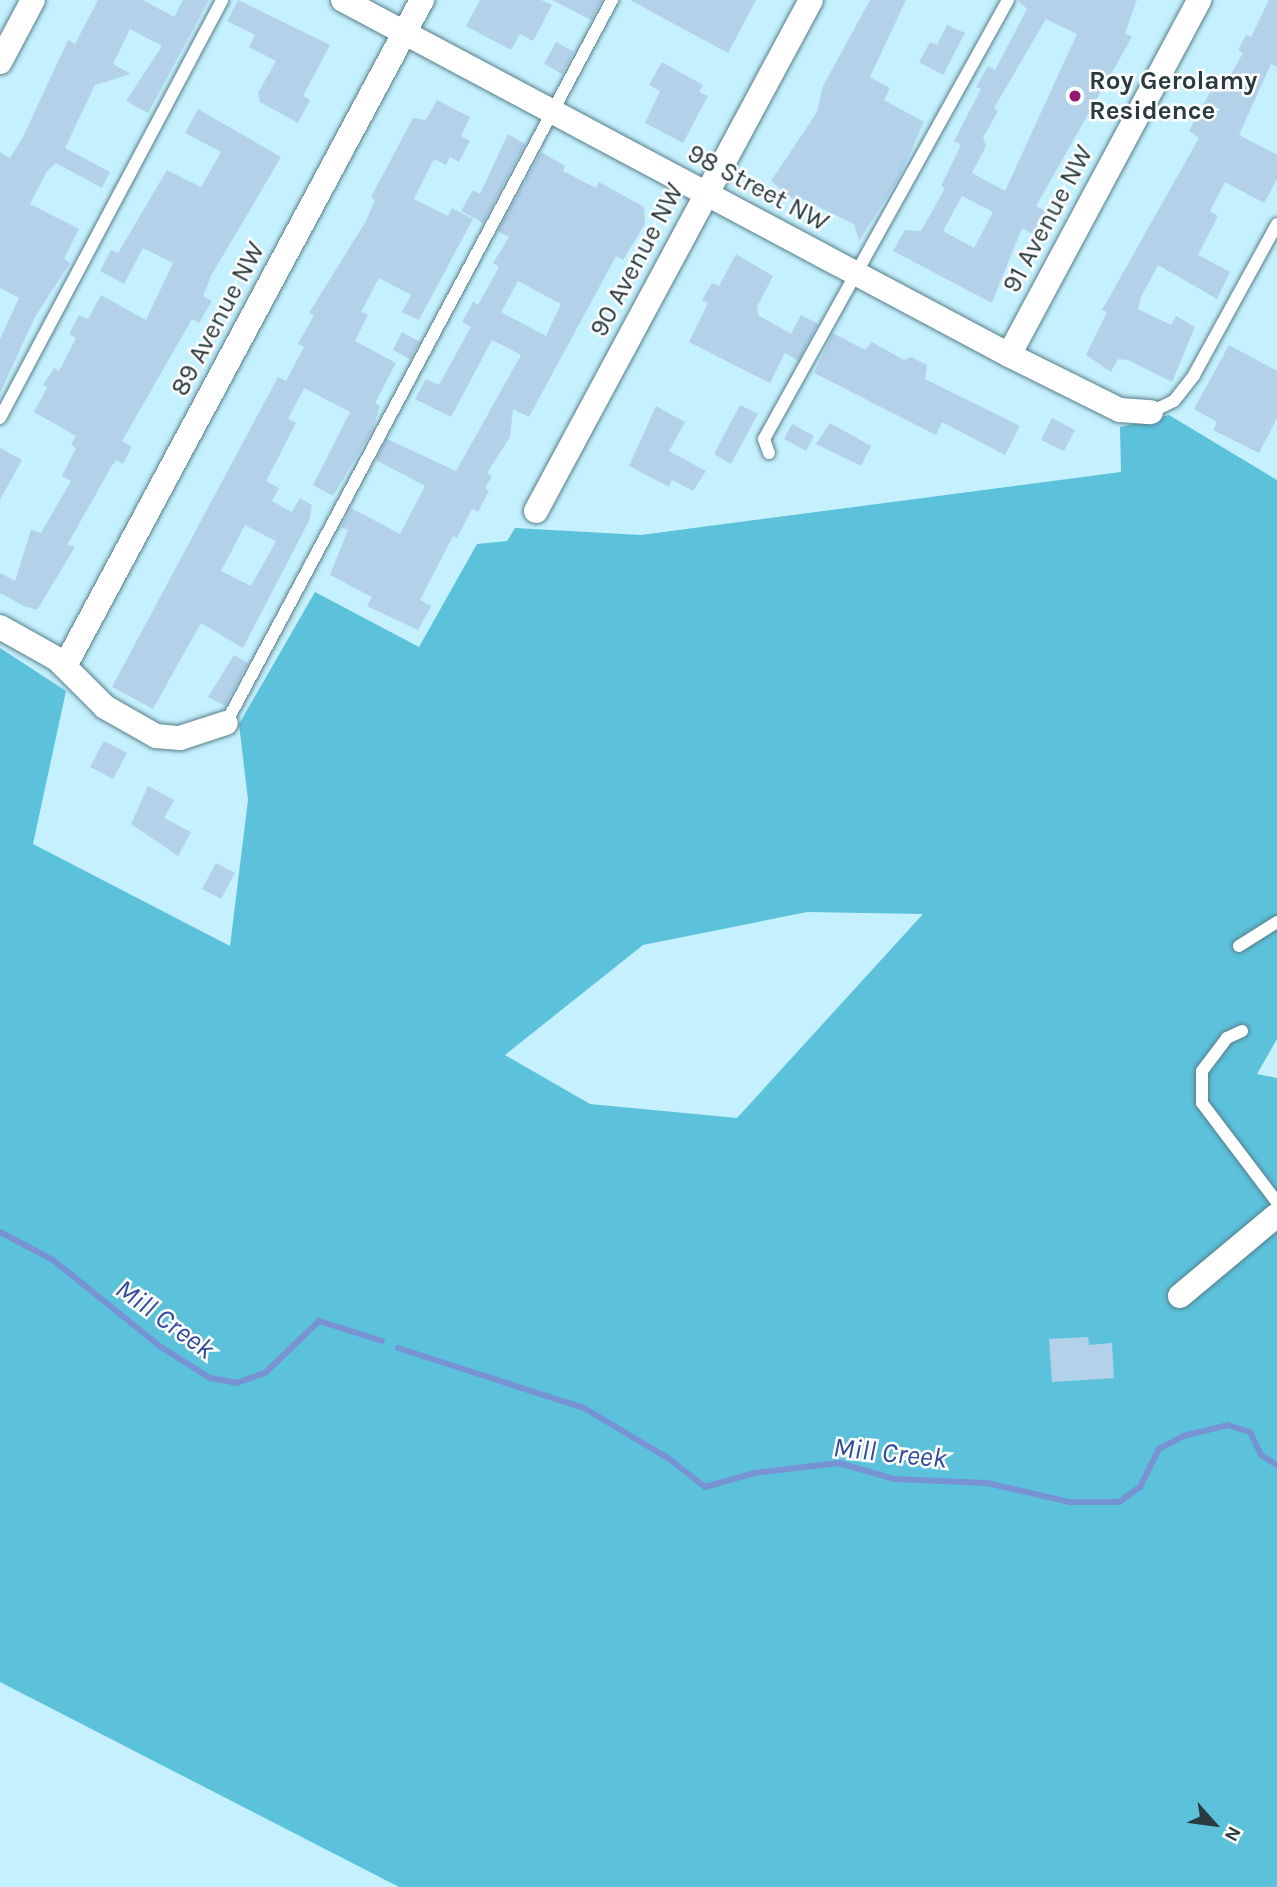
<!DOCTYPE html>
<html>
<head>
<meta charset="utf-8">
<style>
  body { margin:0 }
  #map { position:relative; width:1277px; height:1887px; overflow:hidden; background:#c5f0fd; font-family:Karla,sans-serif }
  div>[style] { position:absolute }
  .forest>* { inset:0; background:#5cc2dc }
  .stream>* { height:6px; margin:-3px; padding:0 3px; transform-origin:3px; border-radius:3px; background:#7893d3 }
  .building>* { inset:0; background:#b3d2ea }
  .roads { filter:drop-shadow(0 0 2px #567e8a) drop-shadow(0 0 2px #567e8a) }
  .service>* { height:12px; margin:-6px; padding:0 6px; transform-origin:6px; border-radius:6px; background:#fff }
  .minor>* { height:24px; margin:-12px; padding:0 12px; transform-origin:12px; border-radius:12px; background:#fff }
  .dots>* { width:19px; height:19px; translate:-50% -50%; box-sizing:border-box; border:4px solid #fff; border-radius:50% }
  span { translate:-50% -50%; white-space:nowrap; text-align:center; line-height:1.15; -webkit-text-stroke:5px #fff; paint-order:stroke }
  .poi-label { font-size:26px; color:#293b3f; font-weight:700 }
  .left { translate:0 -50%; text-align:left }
  .street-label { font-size:26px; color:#293b3f }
  .water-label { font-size:28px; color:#314d9b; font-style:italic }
  .north { position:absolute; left:1179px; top:1789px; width:70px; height:70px; -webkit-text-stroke:5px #fff; paint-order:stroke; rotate:118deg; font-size:19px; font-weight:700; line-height:28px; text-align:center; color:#293b3f }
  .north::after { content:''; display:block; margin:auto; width:24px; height:32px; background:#293b3f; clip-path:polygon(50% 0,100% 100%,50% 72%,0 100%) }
</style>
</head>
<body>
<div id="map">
  <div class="forest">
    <i style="clip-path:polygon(evenodd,1169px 415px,1277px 480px,1277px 1039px,1257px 1074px,1277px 1078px,1277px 1887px,399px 1887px,0 1682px,0 648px,66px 691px,33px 844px,230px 946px,248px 800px,239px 724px,315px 592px,419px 647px,477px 544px,507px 541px,515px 528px,641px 535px,1121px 472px,1120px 427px,1169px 415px,807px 912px,923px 914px,737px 1118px,590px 1104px,505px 1055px,643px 945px,807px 912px)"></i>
  </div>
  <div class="stream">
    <i style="left:0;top:1232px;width:60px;rotate:27.8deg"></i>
    <i style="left:53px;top:1260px;width:139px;rotate:38.9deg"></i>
    <i style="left:161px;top:1347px;width:58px;rotate:32.3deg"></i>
    <i style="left:210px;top:1378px;width:27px;rotate:10deg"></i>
    <i style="left:237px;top:1383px;width:30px;rotate:-20deg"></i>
    <i style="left:265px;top:1373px;width:75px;rotate:-43.9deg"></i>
    <i style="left:319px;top:1321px;width:66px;rotate:17.6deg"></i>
    <i style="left:398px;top:1348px;width:195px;rotate:17.9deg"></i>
    <i style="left:584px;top:1408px;width:98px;rotate:30.8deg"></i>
    <i style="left:668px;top:1458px;width:47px;rotate:38.1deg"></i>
    <i style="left:705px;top:1487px;width:51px;rotate:-15.9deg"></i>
    <i style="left:754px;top:1473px;width:86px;rotate:-6.7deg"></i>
    <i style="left:839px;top:1463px;width:57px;rotate:16.2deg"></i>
    <i style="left:894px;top:1479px;width:93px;rotate:2.5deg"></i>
    <i style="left:987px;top:1483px;width:84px;rotate:13deg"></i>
    <i style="left:1069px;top:1502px;width:50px"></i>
    <i style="left:1119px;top:1502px;width:26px;rotate:-36deg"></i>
    <i style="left:1140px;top:1487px;width:42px;rotate:-63.4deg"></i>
    <i style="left:1159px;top:1449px;width:27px;rotate:-28deg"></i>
    <i style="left:1183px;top:1436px;width:46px;rotate:-13.7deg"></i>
    <i style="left:1228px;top:1425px;width:23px;rotate:18deg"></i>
    <i style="left:1250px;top:1432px;width:25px;rotate:64deg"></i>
    <i style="left:1261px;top:1455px;width:19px;rotate:32deg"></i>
  </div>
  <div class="building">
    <i style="clip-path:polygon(98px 0,143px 0,174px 17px,183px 0,209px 0,148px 113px,126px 101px,162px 46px,130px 29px,113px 64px,131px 74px,95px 85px,65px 148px,110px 172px,102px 188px,56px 163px,47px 171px,30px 204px,79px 229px,64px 259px,70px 263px,36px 315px,0 393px,0 339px,19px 298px,0 288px,0 152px,10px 158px,23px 137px,68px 40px,75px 44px)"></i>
    <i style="clip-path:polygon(238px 0,330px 45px,303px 96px,310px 100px,298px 123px,260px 102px,258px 93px,276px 61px,249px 47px,255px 35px,227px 21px)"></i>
    <i style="clip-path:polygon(480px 0,541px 0,552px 5px,533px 41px,520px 34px,511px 50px,466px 26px)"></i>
    <i style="clip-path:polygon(552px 0,602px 0,591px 20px)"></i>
    <i style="clip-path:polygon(630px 0,756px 0,728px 53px)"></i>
    <i style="clip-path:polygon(870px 0,906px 0,870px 77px,890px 88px,884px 100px,924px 122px,899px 178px,859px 241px,854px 224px,798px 197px,795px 201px,771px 181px,817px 112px,823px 86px)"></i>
    <i style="clip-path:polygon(evenodd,1017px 0,1137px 0,1125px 33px,1132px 37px,1036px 206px,1046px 211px,1033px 234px,1022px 228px,992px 303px,893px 251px,905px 230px,921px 231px,945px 188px,941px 186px,961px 145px,954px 141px,981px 89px,976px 87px,988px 66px,995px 70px,1027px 9px,1017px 0,1046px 19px,1077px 34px,1005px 191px,972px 173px,986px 146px,983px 138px,998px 111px,994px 108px,1046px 19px,1017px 0,962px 196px,993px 212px,974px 248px,943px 231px,962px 196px)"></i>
    <i style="clip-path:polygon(1269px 0,1277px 0,1277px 67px,1271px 64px,1239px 135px,1277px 155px,1277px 179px,1264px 203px,1225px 182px,1210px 211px,1218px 216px,1198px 255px,1230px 272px,1217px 299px,1158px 265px,1141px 297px,1138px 309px,1171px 325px,1176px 316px,1195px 327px,1172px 382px,1128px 360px,1118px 359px,1111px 372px,1086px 355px,1107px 312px,1102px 310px,1199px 138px,1189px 131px,1215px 83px,1227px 81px,1243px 53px,1238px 50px,1246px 35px,1251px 37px)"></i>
    <i style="clip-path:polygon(947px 25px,965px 33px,943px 75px,919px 62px,930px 42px,937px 45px)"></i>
    <i style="clip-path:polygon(556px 42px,574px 52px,562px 74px,544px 64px)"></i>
    <i style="clip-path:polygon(662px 62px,703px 85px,699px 92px,708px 96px,683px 143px,645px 123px,660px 91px,649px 85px)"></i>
    <i style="clip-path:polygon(evenodd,437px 100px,470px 117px,461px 136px,470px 141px,459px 162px,450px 157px,446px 165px,434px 159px,414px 199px,448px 216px,452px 208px,473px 219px,419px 320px,402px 312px,411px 295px,379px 278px,361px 312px,368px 315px,355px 341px,396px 363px,375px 403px,380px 406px,372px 431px,333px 496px,313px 485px,350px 412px,304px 388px,288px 419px,296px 423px,266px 481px,279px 488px,272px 501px,292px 512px,300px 498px,312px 505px,309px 521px,243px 648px,201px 623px,153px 709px,112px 687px,278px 377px,286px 381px,304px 347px,298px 344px,314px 315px,309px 313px,366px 221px,375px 200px,371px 197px,413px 118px,426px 120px,437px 100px,245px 525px,276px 541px,251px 586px,221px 571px,245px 525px)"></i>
    <i style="clip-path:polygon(198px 109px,281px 157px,211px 276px,203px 296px,212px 301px,199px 323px,192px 319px,122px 441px,132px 447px,123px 464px,116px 460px,111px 467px,96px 494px,67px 545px,75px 547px,37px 610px,24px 606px,0 593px,0 573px,15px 581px,31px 530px,41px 533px,71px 481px,62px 476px,76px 448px,71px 445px,76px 436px,34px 412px,47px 388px,43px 385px,54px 368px,59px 371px,76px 338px,69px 334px,79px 315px,88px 319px,101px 295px,146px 320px,173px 263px,143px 248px,124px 284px,100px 271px,111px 250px,118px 253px,167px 170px,201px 187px,221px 152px,185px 133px)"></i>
    <i style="clip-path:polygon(508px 134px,525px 144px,483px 223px,461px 211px,473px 190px,480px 194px)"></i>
    <i style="clip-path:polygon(evenodd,541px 152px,565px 166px,563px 171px,596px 188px,599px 182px,644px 207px,645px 224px,623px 260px,616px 256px,529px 417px,513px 409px,510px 437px,487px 473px,492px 476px,485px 488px,489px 491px,478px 512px,472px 509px,457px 538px,453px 536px,420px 600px,431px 606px,418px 630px,367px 606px,372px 597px,330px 575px,348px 530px,341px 527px,351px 508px,400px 534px,425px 486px,376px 460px,387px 439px,456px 471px,521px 355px,492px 340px,451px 417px,415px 399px,426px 379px,439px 385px,471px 327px,462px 322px,473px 302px,478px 305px,499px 267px,493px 263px,509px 237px,498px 231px,541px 152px,518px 281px,561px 304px,546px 336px,501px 312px,518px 281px)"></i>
    <i style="clip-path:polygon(736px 254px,773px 276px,757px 307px,758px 315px,791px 334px,801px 315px,818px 324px,798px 361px,785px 353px,770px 383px,689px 342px,708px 303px,702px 300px,712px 283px,719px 286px)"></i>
    <i style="clip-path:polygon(402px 332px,420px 342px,410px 359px,393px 350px)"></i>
    <i style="clip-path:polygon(833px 333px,865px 350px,872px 342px,904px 360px,911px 357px,927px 365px,925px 379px,1020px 426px,1005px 455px,942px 422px,936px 435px,814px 373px)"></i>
    <i style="clip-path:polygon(1229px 345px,1277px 371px,1277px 418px,1259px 453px,1213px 430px,1217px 422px,1194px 409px)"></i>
    <i style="clip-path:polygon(740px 405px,758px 414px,731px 464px,714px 454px)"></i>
    <i style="clip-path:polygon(656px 406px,685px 422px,669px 451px,706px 471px,693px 491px,672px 480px,669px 487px,629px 466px)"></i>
    <i style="clip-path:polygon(1052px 418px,1075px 430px,1064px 451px,1041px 440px)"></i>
    <i style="clip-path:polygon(830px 423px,871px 446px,861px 466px,816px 444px)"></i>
    <i style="clip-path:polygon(792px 424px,814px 436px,806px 451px,784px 439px)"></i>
    <i style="clip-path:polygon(0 448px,22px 460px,0 500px)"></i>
    <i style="clip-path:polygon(234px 655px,248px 663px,225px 706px,208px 697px)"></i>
    <i style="clip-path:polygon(104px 741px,127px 753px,113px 779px,90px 767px)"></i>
    <i style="clip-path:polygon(148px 786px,174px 800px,164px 818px,191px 832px,178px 856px,131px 824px)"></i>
    <i style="clip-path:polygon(216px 863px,235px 873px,221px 899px,202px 889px)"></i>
    <i style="clip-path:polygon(1088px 1337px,1089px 1345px,1112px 1343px,1114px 1378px,1052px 1382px,1049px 1339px)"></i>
  </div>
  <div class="roads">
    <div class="service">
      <i style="left:1151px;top:412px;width:25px;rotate:-26deg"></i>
      <i style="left:1174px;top:401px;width:33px;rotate:-52deg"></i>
      <i style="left:1194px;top:375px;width:172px;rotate:-61.2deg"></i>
      <i style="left:0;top:418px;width:473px;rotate:-62deg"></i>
      <i style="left:769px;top:453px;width:15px;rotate:-110deg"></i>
      <i style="left:764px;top:439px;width:502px;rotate:-60.93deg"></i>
      <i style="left:226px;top:723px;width:820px;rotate:-61.9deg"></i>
      <i style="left:1239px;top:946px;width:45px;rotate:-32.3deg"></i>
      <i style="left:1242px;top:1031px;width:17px;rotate:155deg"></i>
      <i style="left:1227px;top:1038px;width:41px;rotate:127.1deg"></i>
      <i style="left:1202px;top:1071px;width:32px;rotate:90deg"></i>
      <i style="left:1202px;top:1103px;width:124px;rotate:52.9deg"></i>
    </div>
    <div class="minor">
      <i style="left:343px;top:0;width:755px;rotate:28.06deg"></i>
      <i style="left:1009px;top:355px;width:124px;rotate:26.4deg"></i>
      <i style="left:1120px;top:410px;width:31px;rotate:4deg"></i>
      <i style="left:0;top:62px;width:70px;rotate:-62deg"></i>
      <i style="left:1009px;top:355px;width:403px;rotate:-61.8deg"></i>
      <i style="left:536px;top:511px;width:580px;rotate:-61.71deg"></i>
      <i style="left:0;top:627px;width:65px;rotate:29.3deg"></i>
      <i style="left:57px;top:659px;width:68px;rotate:45deg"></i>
      <i style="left:105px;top:707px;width:59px;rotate:29.6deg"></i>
      <i style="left:156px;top:736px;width:24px;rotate:5deg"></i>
      <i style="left:180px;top:738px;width:48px;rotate:-18.1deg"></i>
      <i style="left:65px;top:666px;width:756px;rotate:-61.81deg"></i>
      <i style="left:1180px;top:1296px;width:126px;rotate:-39.9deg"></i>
    </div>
  </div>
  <div class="dots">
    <i style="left:1075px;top:96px;background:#921874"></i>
  </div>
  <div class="poi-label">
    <span class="left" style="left:1089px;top:96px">Roy Gerolamy<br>Residence</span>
  </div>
  <div class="street-label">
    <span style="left:758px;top:188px;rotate:28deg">98 Street NW</span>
    <span style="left:1048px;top:219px;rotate:-62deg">91 Avenue NW</span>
    <span style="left:637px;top:260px;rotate:-62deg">90 Avenue NW</span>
    <span style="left:218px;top:319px;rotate:-62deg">89 Avenue NW</span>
  </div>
  <div class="water-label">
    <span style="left:165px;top:1319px;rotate:36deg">Mill Creek</span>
    <span style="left:890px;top:1453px;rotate:6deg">Mill Creek</span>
  </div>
  <div class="north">N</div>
</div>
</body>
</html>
